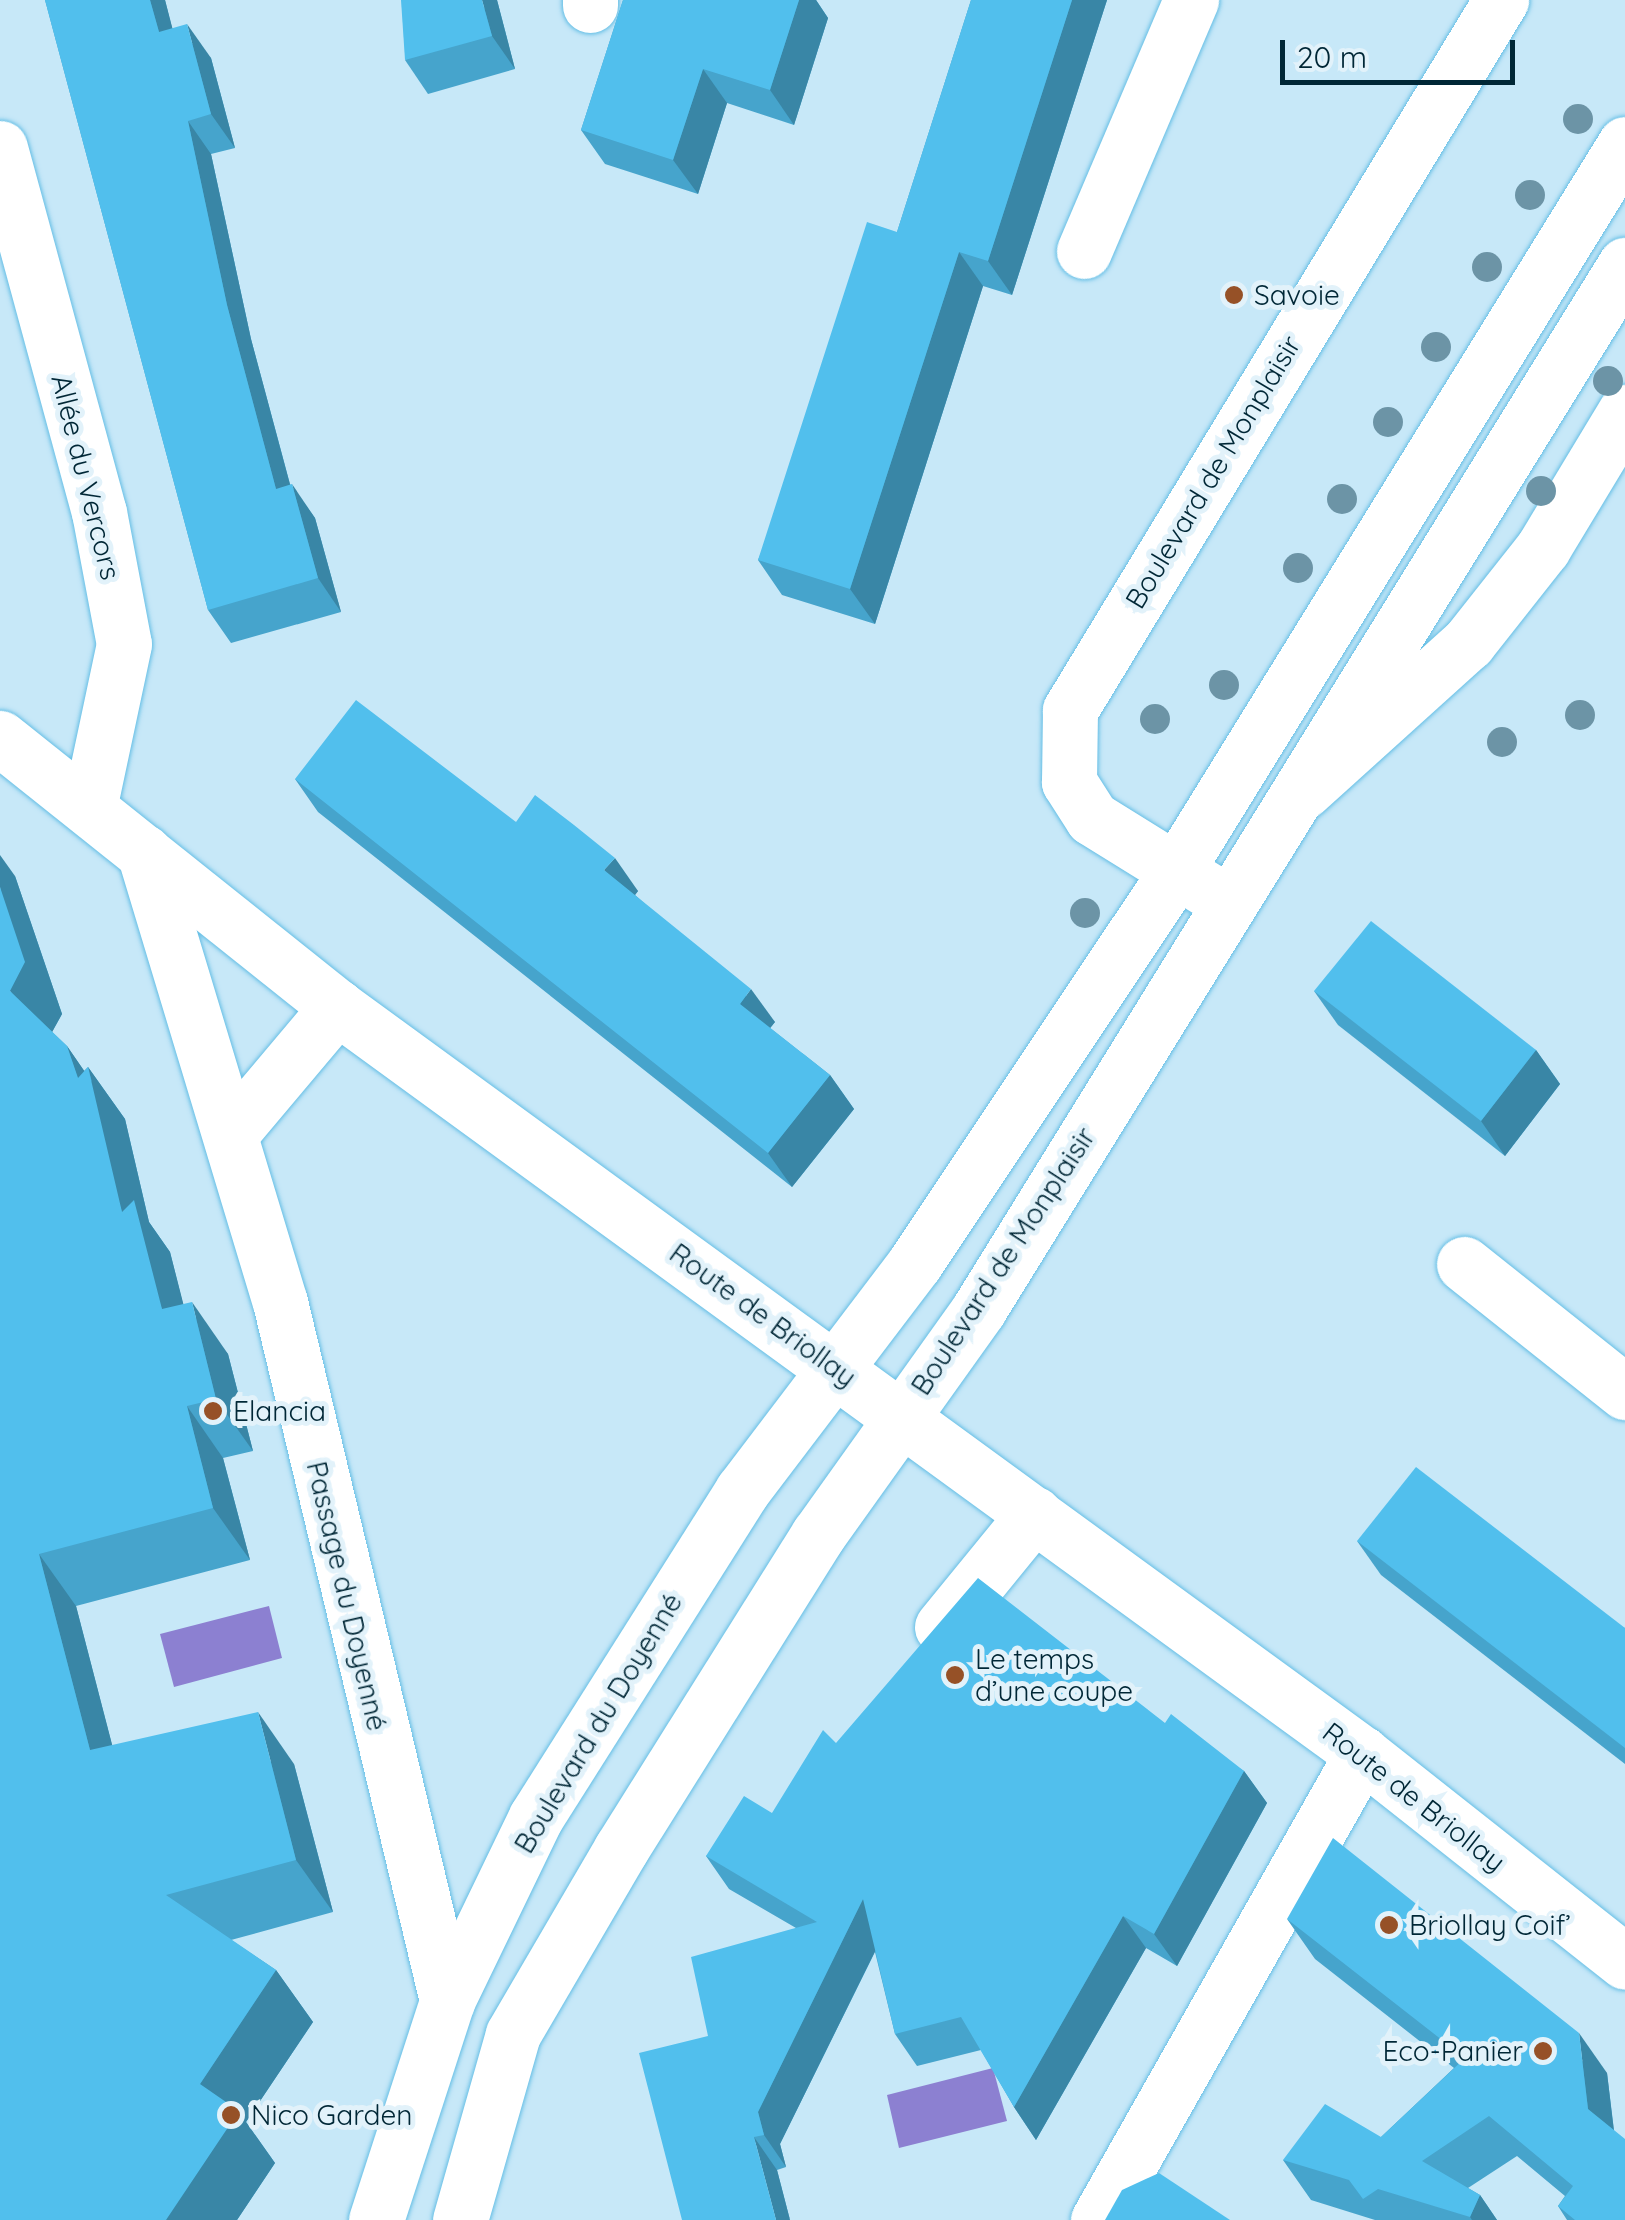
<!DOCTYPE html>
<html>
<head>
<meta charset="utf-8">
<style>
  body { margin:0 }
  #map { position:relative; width:1625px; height:2220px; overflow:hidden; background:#c7e8f8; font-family:Quicksand,sans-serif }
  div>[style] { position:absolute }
  .water>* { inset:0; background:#8c80d1 }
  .roads { filter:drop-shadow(0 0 2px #65bee5) drop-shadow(0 0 2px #65bee5) }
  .minor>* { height:55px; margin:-27.5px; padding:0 27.5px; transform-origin:27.5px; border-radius:27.5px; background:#fff }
  .major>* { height:55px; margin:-27.5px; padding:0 27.5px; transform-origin:27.5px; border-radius:27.5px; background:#fff }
  .trees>* { width:30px; height:30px; margin:-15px; border-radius:50%; background:#6c94a6 }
  .wall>* { inset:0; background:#46a4cc }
  .shaded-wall>* { inset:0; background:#3986a6 }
  .building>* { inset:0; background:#51bfed }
  .dots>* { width:28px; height:28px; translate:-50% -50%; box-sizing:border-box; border:5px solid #e2f2fa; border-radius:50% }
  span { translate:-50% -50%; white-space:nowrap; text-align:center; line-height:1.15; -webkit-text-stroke:10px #e2f2fa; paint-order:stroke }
  .poi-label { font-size:28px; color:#002736 }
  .left { translate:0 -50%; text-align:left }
  .right { translate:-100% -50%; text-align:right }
  .street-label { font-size:28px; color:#002736 }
  .scale { position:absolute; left:1280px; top:40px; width:235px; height:45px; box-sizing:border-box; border:5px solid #002736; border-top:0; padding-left:12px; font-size:30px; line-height:35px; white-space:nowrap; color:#002736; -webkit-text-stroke:8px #e2f2fa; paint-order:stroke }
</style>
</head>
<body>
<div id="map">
  <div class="water">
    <i style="clip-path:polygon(269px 1606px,282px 1658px,174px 1687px,160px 1634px)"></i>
    <i style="clip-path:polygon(993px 2068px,1007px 2121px,899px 2148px,887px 2095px)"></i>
  </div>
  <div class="roads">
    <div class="minor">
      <i style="left:590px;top:5px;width:5px;rotate:-90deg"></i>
      <i style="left:0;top:148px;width:377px;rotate:74.8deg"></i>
      <i style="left:99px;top:512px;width:134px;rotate:79.3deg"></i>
      <i style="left:124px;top:644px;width:168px;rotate:102deg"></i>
      <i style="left:1084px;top:251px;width:273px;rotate:-66.9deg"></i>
      <i style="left:0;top:738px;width:431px;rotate:38.6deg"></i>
      <i style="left:337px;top:1007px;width:1268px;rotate:36.08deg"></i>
      <i style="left:1362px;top:1754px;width:335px;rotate:38.3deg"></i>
      <i style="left:1304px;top:791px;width:221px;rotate:-42.1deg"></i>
      <i style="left:1468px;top:643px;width:121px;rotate:-51.7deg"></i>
      <i style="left:1543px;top:548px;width:159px;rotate:-58.9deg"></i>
      <i style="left:144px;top:852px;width:470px;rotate:73.2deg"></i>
      <i style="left:280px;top:1302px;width:719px;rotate:76.56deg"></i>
      <i style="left:1229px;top:903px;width:161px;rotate:-148.2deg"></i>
      <i style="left:1092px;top:818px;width:43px;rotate:-122.6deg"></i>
      <i style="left:1069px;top:782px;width:72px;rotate:-89.2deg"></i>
      <i style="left:1070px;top:710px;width:831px;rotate:-58.74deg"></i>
      <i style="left:231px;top:1133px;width:165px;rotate:-49.9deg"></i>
      <i style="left:1464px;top:1264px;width:206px;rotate:38.5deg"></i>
      <i style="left:942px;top:1627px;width:146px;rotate:-50.8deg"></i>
      <i style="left:1098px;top:2220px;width:536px;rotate:-60.47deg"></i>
    </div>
    <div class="major">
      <i style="left:376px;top:2220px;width:230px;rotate:-72deg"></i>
      <i style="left:447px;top:2001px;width:204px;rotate:-64.2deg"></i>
      <i style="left:536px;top:1817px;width:386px;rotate:-57.7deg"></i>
      <i style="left:742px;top:1491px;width:286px;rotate:-52.8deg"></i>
      <i style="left:915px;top:1263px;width:467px;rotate:-56.3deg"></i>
      <i style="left:1174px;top:874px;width:858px;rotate:-58.29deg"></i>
      <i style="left:460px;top:2220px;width:193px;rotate:-74.1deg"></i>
      <i style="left:513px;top:2034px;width:214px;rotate:-59.7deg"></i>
      <i style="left:621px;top:1849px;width:371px;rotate:-57.9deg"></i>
      <i style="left:818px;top:1535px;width:277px;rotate:-54.5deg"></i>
      <i style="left:979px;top:1309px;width:1228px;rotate:-58.25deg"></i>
    </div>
  </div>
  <div class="trees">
    <i style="left:1578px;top:119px"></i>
    <i style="left:1530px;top:195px"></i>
    <i style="left:1487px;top:267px"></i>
    <i style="left:1436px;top:347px"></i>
    <i style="left:1608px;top:381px"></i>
    <i style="left:1388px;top:422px"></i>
    <i style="left:1541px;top:491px"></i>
    <i style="left:1342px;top:499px"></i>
    <i style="left:1298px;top:568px"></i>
    <i style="left:1224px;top:685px"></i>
    <i style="left:1580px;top:715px"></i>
    <i style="left:1155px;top:719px"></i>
    <i style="left:1502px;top:742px"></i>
    <i style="left:1085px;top:913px"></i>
  </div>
  <div class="wall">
    <i style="clip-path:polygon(45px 0,165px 0,172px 28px,211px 58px,235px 148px,211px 154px,251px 339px,290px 484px,315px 518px,341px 612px,231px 643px,208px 610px)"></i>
    <i style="clip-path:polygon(497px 0,515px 69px,428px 94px,405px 60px)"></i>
    <i style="clip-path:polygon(623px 0,816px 0,828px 18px,794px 125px,727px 103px,698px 194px,605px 164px,581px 130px)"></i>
    <i style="clip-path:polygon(971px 0,1107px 0,1012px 295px,983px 286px,875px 624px,782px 595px,758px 560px,897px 232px)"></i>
    <i style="clip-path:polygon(295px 779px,516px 822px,638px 891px,635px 895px,775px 1022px,770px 1028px,830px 1075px,854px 1109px,792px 1187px,318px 812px)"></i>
    <i style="clip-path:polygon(15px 876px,62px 1014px,52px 1032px,67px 1046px,84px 1071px,88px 1067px,125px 1119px,149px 1222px,170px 1252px,183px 1304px,228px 1354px,253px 1451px,223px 1458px,250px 1560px,76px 1606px,112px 1745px,294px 1764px,333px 1912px,231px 1940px,276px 1970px,313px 2022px,246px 2122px,275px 2163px,237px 2220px,0 2220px)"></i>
    <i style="clip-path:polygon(1314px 991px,1536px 1050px,1560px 1084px,1505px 1156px,1338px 1025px)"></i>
    <i style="clip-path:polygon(1357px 1541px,1625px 1628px,1625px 1764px,1381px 1575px)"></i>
    <i style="clip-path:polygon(1165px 1723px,1244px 1771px,1267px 1803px,1177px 1966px,1146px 1948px,1036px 2140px,1014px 2107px,981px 2050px,917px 2066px,895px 2034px,875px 1952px,780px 2144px,786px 2167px,777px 2170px,790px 2220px,708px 2036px,796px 1928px,729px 1889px,706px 1856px,772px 1813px)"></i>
    <i style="clip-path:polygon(1287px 1919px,1607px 2073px,1625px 2220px,1567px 2220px,1558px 2206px,1565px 2196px,1517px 2156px,1468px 2188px,1480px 2195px,1497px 2220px,1375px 2220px,1311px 2200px,1283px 2160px,1381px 2137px,1454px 2068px,1315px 1959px)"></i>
  </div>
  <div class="shaded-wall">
    <i style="clip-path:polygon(150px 0,165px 0,182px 65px,159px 32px)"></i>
    <i style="clip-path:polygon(482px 0,497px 0,515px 69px,492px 36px)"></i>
    <i style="clip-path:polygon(799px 0,816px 0,828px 18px,794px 125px,770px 90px)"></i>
    <i style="clip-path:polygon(1072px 0,1107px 0,1012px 295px,988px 261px)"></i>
    <i style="clip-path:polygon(187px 24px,211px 58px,235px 148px,211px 114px)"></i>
    <i style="clip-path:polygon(703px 69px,727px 103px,698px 194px,673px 160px)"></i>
    <i style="clip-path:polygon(188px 121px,211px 154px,251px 339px,300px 522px,276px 489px,227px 305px)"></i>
    <i style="clip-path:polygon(959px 252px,983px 286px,875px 624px,850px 589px)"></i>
    <i style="clip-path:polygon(292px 484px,315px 518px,341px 612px,318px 578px)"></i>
    <i style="clip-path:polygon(0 855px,15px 876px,62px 1014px,46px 1043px,10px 991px,0 887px)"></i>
    <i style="clip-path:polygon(615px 858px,638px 891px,628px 904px,604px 870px)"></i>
    <i style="clip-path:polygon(751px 989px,775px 1022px,763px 1037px,740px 1004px)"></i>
    <i style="clip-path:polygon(67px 1046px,92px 1082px,88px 1067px,125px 1119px,149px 1222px,170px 1252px,198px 1361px,162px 1309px,122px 1212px)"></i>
    <i style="clip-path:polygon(1536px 1050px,1560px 1084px,1505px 1156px,1481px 1121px)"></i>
    <i style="clip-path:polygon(830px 1075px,854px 1109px,792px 1187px,768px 1153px)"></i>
    <i style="clip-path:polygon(192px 1302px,228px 1354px,253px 1451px,216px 1399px)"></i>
    <i style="clip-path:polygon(187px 1406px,223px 1458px,250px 1560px,213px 1508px)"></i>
    <i style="clip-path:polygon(39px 1554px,76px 1606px,127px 1802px,90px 1750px)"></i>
    <i style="clip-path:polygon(258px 1712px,294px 1764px,333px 1912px,296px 1860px)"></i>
    <i style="clip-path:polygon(1244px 1771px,1267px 1803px,1177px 1966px,1154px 1934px)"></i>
    <i style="clip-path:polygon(863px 1899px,885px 1931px,780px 2144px,786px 2167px,764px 2135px,758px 2112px)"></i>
    <i style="clip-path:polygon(1123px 1916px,1146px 1948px,1036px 2140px,1014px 2107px)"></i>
    <i style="clip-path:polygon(276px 1970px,313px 2022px,246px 2122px,275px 2163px,237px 2220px,166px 2220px,200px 2084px)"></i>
    <i style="clip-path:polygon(1579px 2033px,1607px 2073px,1616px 2149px,1588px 2109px)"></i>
    <i style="clip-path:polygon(754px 2137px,777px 2170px,790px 2220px,776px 2220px)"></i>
    <i style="clip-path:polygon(1480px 2195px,1497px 2220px,1472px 2220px,1470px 2217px)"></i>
  </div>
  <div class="building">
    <i style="clip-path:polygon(45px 0,150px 0,159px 32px,187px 24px,211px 114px,188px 121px,227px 305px,276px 489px,292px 484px,318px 578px,208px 610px)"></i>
    <i style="clip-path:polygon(401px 0,482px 0,492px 36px,405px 60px)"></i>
    <i style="clip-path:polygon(623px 0,799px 0,770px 90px,703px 69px,673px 160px,581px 130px)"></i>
    <i style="clip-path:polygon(971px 0,1072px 0,988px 261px,959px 252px,850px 589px,758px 560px,867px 222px,897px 232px)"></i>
    <i style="clip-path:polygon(356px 700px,516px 822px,535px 795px,574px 825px,615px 858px,604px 870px,751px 989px,740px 1004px,830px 1075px,768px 1153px,295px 779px)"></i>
    <i style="clip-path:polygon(0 887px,25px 962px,10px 991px,67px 1046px,78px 1078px,88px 1067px,122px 1212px,134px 1200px,162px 1309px,192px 1302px,216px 1399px,187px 1406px,213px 1508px,39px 1554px,90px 1750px,258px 1712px,296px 1860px,166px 1895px,276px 1970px,200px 2084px,239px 2111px,166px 2220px,0 2220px)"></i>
    <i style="clip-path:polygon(1371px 921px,1536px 1050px,1481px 1121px,1314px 991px)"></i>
    <i style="clip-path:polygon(1416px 1467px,1625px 1628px,1625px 1748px,1357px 1541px)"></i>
    <i style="clip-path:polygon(978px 1578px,1165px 1723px,1171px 1714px,1244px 1771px,1154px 1934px,1123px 1916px,1014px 2107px,961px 2017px,895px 2034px,863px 1899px,758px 2112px,764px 2135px,754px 2137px,776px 2220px,682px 2220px,639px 2053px,708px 2036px,691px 1957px,817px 1922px,706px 1856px,744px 1796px,772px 1813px,823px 1730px,836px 1743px)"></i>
    <i style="clip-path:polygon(1333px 1838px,1579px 2033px,1588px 2109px,1625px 2139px,1625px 2220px,1575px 2220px,1558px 2206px,1573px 2186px,1489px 2116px,1422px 2161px,1480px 2195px,1470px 2217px,1378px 2189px,1363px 2199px,1349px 2180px,1283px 2160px,1325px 2104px,1381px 2137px,1465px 2058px,1287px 1919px)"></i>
    <i style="clip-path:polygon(1159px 2173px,1230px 2220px,1105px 2220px,1122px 2190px)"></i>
  </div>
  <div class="dots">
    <i style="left:1234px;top:295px;background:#965127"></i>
    <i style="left:213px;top:1411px;background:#965127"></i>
    <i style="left:955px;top:1675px;background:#965127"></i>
    <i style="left:1389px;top:1925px;background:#965127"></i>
    <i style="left:1543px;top:2051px;background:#965127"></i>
    <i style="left:231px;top:2115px;background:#965127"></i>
  </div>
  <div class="poi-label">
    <span class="left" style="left:1254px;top:295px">Savoie</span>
    <span class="left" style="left:233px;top:1411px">Elancia</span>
    <span class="left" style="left:975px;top:1675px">Le temps<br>d’une coupe</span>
    <span class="left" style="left:1409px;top:1925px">Briollay Coif’</span>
    <span class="right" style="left:1523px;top:2051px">Eco-Panier</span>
    <span class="left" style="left:251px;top:2115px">Nico Garden</span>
  </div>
  <div class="street-label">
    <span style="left:1213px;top:472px;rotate:-59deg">Boulevard de Monplaisir</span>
    <span style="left:86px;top:477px;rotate:76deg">Allée du Vercors</span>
    <span style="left:1003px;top:1261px;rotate:-57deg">Boulevard de Monplaisir</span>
    <span style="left:763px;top:1315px;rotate:36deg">Route de Briollay</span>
    <span style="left:347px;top:1596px;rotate:77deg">Passage du Doyenné</span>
    <span style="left:598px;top:1723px;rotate:-59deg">Boulevard du Doyenné</span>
    <span style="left:1414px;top:1797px;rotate:38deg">Route de Briollay</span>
  </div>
  <div class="scale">20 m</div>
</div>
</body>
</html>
